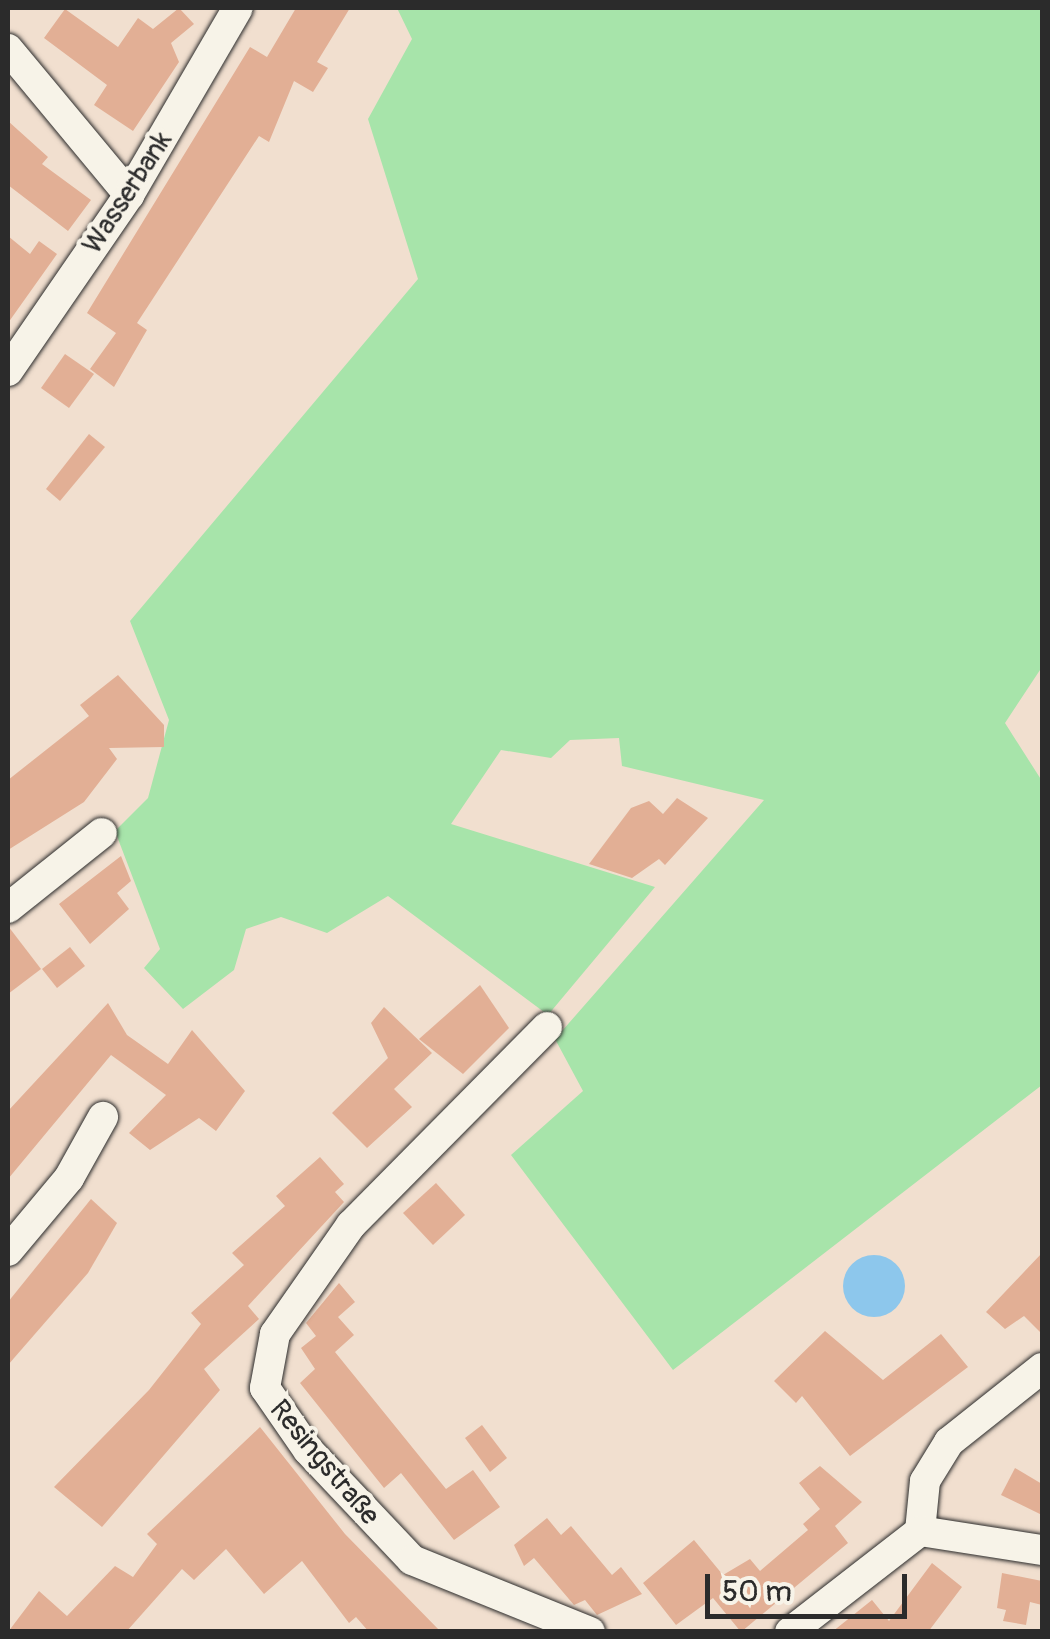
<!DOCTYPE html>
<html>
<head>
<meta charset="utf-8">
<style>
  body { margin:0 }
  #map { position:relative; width:1050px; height:1639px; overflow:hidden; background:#f1dfcf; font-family:Pangolin,sans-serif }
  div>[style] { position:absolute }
  .green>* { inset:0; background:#a7e4aa }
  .water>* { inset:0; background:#8dc7ec }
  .round { border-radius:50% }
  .building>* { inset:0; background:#e2af95 }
  .roads { filter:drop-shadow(0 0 2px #2b2b2b) drop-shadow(0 0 2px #2b2b2b) }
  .minor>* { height:30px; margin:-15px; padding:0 15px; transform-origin:15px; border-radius:15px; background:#f7f3e8 }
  span { translate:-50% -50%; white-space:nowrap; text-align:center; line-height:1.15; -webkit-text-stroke:9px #f7f3e8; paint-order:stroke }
  .street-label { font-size:28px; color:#2b2b2b }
  .frame { position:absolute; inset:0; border:10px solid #2b2b2b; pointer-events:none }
  .scale { position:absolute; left:705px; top:1574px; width:202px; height:45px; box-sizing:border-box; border:5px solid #2b2b2b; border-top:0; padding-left:12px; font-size:30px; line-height:35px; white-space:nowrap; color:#2b2b2b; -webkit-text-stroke:8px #f7f3e8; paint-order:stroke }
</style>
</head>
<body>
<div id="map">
  <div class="green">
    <i style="clip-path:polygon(397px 8px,1042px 8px,1042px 667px,1005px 723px,1042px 781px,1042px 1085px,673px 1370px,511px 1155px,583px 1091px,555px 1039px,764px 800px,622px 766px,619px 738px,570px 740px,551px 758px,501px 750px,451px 824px,655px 887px,548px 1015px,388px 896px,327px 933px,281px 917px,246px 929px,234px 970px,183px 1009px,144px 968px,160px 949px,115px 831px,148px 798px,169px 720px,130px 621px,418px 279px,368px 119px,412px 39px)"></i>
  </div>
  <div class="water">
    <i class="round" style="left:843px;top:1255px;width:62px;height:62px"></i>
  </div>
  <div class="building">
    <i style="clip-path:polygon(179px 8px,194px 24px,171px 43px,179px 62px,133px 131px,94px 105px,107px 85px,44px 38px,65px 9px,118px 47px,138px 18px,153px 29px)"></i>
    <i style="clip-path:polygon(296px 8px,350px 8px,317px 62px,328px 68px,313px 92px,294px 81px,269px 142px,259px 136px,137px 323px,147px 330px,114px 387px,90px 369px,116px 333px,87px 313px,250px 47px,267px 57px)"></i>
    <i style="clip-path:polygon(8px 121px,48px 157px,42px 164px,91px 200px,68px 231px,8px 185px)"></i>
    <i style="clip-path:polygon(8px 236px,30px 254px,39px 241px,57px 254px,8px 323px)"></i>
    <i style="clip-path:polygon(65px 354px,94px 374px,69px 408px,41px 388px)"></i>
    <i style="clip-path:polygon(89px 434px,105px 447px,60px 501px,46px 489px)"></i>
    <i style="clip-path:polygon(118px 675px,164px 725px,164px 747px,109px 748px,117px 759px,84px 802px,8px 850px,8px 780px,89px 716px,80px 705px)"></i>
    <i style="clip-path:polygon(677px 798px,708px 818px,665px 865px,659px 859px,632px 878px,589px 864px,631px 808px,649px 801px,663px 814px)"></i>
    <i style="clip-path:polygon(121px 856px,131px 881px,117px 893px,129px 909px,90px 944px,59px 904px)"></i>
    <i style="clip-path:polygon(8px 926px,41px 969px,8px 994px)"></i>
    <i style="clip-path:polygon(70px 947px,85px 966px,57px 988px,42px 969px)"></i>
    <i style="clip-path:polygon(480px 985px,509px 1028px,463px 1074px,419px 1039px)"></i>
    <i style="clip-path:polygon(108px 1003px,127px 1035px,168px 1064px,192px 1030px,245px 1091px,216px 1131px,199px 1118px,150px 1150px,129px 1133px,166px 1095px,111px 1055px,8px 1179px,8px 1111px)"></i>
    <i style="clip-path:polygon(384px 1007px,432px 1053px,394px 1089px,412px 1107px,367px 1148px,332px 1113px,388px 1058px,371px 1023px)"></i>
    <i style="clip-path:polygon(320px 1157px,344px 1184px,335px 1192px,344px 1202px,248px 1306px,259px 1319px,204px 1369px,220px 1390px,102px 1527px,54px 1487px,149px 1390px,201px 1324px,191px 1313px,244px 1265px,232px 1253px,285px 1206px,276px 1196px)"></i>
    <i style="clip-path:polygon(436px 1183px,465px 1215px,433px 1245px,403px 1213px)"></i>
    <i style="clip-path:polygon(91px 1199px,117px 1223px,88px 1273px,8px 1365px,8px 1302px)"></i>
    <i style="clip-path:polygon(1042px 1253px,1042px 1334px,1024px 1316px,1005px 1329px,986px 1312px)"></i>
    <i style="clip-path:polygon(339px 1283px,355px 1302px,338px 1317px,354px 1335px,335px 1352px,446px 1489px,473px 1470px,500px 1507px,454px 1540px,401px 1473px,384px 1488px,300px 1383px,315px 1369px,301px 1348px,316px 1336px,306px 1323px)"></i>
    <i style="clip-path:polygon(825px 1331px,883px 1380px,941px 1334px,968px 1367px,850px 1456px,802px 1396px,796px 1403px,774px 1381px)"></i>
    <i style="clip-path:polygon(482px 1425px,507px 1458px,490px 1472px,465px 1438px)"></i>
    <i style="clip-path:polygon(260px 1427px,345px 1534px,441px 1632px,369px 1632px,356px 1617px,349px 1623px,302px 1561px,264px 1594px,226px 1549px,194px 1580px,182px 1569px,126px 1632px,8px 1632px,39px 1591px,67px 1616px,115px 1566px,133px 1577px,157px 1544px,147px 1534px)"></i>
    <i style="clip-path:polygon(820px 1466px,862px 1502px,835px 1526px,848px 1543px,741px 1632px,713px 1598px,676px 1625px,643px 1583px,694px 1540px,723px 1575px,750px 1559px,760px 1571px,808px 1530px,803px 1524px,820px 1509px,799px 1483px)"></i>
    <i style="clip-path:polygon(1015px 1468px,1042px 1484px,1042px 1515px,1001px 1495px)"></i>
    <i style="clip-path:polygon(547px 1518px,561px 1535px,571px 1526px,612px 1575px,621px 1567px,642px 1594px,597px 1615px,585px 1600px,574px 1605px,534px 1558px,524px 1566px,514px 1545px)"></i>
    <i style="clip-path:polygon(932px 1563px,962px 1587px,928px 1632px,832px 1632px,872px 1600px,889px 1621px)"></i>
    <i style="clip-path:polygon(1002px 1573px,1042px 1581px,1042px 1605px,1030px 1602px,1026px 1625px,1003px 1621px,1006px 1610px,997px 1608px)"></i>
  </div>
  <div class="roads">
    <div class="minor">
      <i style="left:8px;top:49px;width:190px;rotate:50.3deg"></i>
      <i style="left:8px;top:371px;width:214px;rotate:-55.5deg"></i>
      <i style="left:129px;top:195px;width:216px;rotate:-59.8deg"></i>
      <i style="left:8px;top:908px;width:120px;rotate:-38.6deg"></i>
      <i style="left:547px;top:1027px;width:279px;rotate:134.7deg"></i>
      <i style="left:351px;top:1225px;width:133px;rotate:124.9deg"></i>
      <i style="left:275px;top:1334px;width:55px;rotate:100.5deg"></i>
      <i style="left:265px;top:1388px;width:75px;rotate:55.3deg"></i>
      <i style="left:308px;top:1450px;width:151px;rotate:46.6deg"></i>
      <i style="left:412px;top:1560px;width:192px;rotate:22deg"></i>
      <i style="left:8px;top:1251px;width:95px;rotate:-50.1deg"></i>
      <i style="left:69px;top:1178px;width:70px;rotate:-60.9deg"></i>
      <i style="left:920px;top:1531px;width:50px;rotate:-84.3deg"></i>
      <i style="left:925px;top:1481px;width:46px;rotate:-58.4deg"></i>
      <i style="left:949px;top:1442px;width:119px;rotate:-38.5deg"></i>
      <i style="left:790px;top:1632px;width:165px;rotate:-37.8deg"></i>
      <i style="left:920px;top:1531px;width:123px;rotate:8.9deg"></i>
    </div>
  </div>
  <div class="street-label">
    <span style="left:128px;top:193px;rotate:-57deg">Wasserbank</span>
    <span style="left:324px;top:1463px;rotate:50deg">Resingstraße</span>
  </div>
  <div class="frame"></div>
  <div class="scale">50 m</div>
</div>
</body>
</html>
